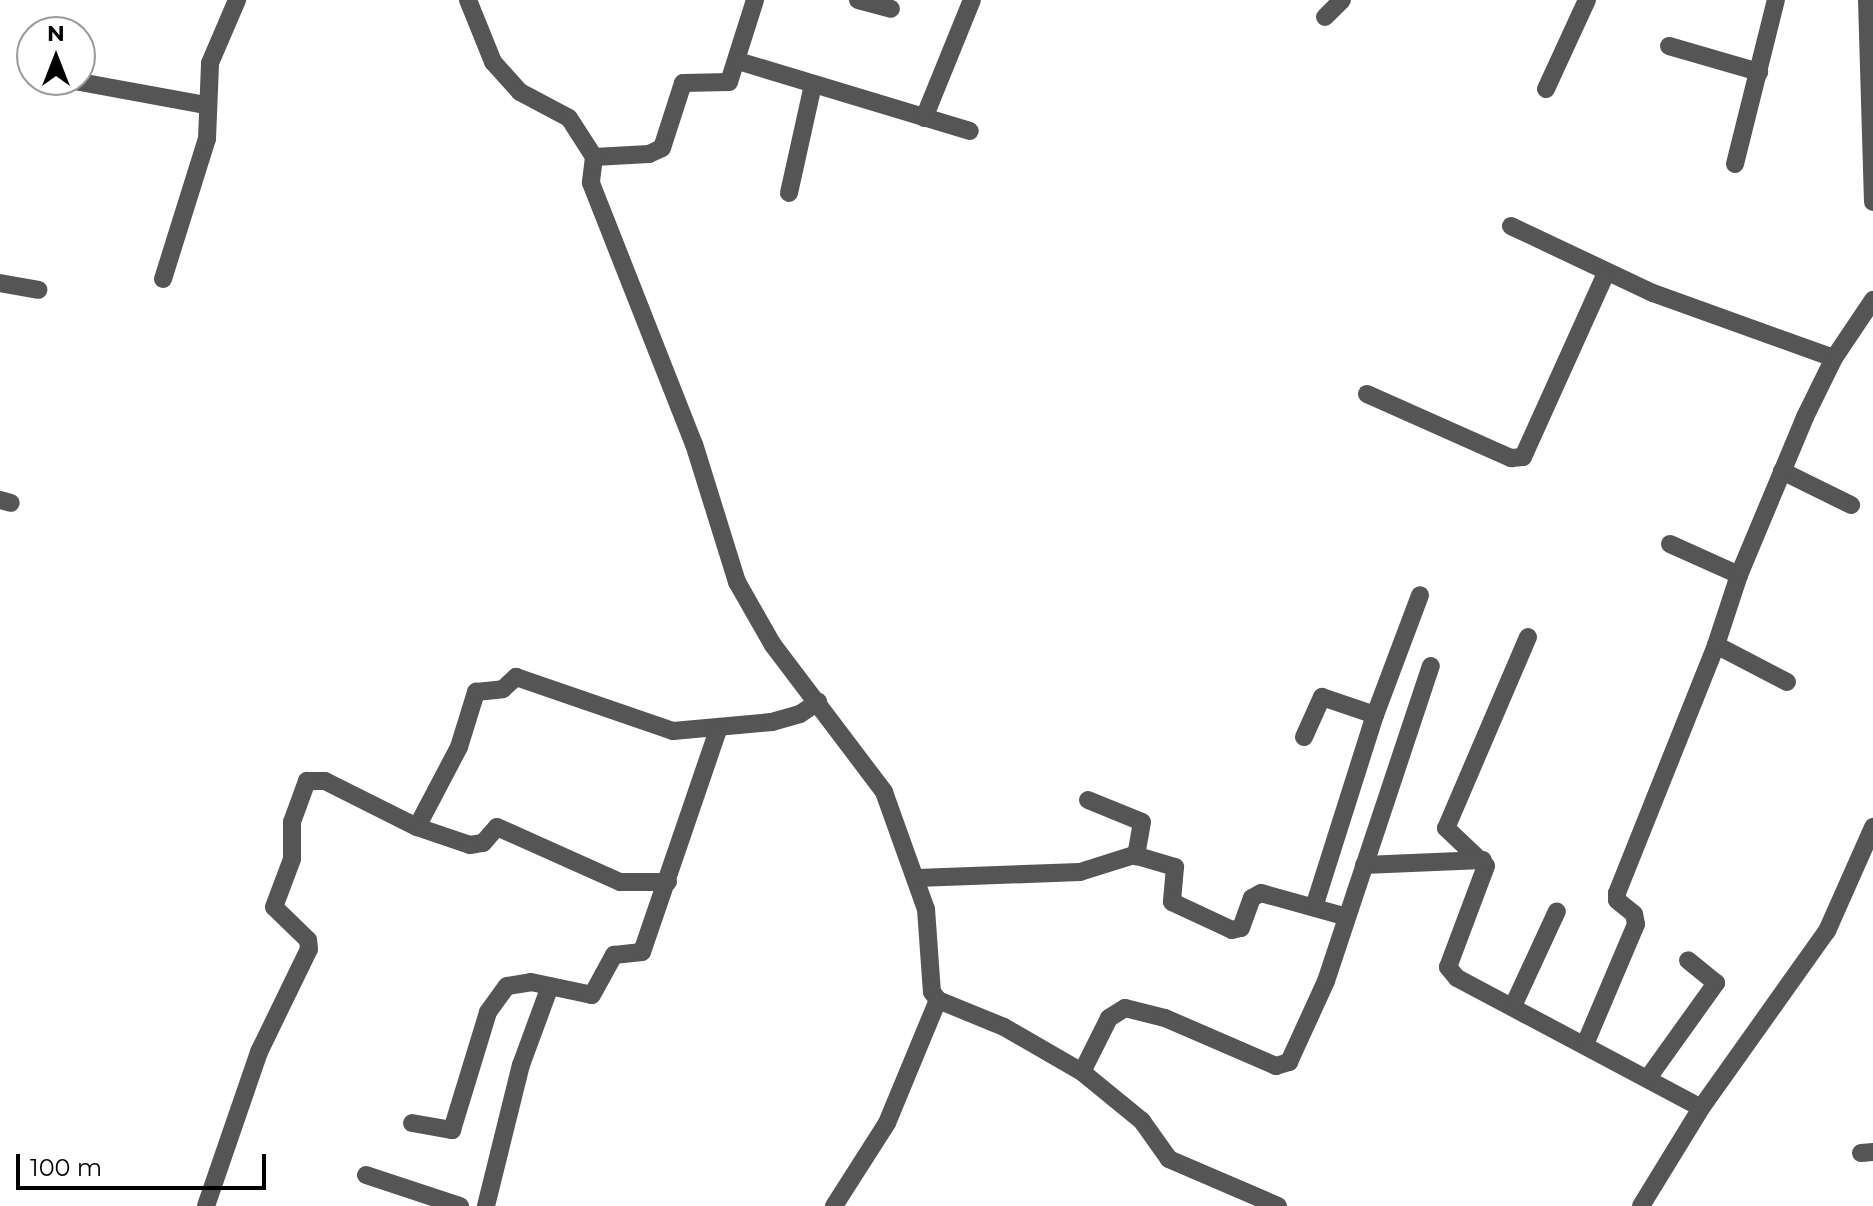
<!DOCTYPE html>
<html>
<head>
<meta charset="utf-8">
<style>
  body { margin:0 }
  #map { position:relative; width:1873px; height:1206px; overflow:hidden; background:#fff; font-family:Montserrat,sans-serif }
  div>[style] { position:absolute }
  .minor>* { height:18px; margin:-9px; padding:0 9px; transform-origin:9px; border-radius:9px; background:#555 }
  span { translate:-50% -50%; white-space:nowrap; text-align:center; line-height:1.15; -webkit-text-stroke:7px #fff; paint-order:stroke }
  .north { position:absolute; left:16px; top:16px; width:80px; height:80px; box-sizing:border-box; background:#fff; border:2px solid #999; border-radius:50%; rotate:0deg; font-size:22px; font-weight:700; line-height:32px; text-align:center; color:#000 }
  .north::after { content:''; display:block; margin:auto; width:28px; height:36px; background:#000; clip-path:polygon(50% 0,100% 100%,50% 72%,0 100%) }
  .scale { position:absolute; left:16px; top:1154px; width:250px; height:36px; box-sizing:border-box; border:4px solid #000; border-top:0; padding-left:10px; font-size:24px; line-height:28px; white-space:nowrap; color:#000; -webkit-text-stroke:6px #fff; paint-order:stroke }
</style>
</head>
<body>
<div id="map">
  <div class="minor">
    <i style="left:468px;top:0;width:67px;rotate:68deg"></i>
    <i style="left:493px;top:62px;width:40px;rotate:48deg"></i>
    <i style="left:520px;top:92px;width:55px;rotate:28deg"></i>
    <i style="left:569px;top:118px;width:46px;rotate:57.3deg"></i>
    <i style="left:755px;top:0;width:86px;rotate:107.6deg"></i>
    <i style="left:729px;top:82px;width:46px;rotate:178.8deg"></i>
    <i style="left:683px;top:83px;width:68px;rotate:107.9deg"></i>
    <i style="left:662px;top:148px;width:14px;rotate:155deg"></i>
    <i style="left:649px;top:154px;width:55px;rotate:176.9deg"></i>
    <i style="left:594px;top:157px;width:26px;rotate:97deg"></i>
    <i style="left:591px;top:183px;width:281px;rotate:68.5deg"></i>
    <i style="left:694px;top:444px;width:145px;rotate:72.7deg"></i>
    <i style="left:737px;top:582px;width:73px;rotate:60.3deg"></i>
    <i style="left:773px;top:645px;width:184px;rotate:52.9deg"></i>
    <i style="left:884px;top:792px;width:124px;rotate:70.3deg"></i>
    <i style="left:926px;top:909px;width:83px;rotate:85.9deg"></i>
    <i style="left:932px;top:992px;width:10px;rotate:53deg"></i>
    <i style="left:938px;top:1000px;width:71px;rotate:22.2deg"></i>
    <i style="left:1004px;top:1027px;width:90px;rotate:30deg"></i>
    <i style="left:858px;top:0;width:34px;rotate:15deg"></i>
    <i style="left:1867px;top:0;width:202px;rotate:88.3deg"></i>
    <i style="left:1325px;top:17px;width:24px;rotate:-45deg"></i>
    <i style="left:1669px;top:46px;width:94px;rotate:16.1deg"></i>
    <i style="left:738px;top:61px;width:242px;rotate:16.8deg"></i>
    <i style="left:69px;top:80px;width:138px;rotate:10.4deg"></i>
    <i style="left:1546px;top:89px;width:98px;rotate:-65.3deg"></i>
    <i style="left:924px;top:118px;width:127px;rotate:-67.9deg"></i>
    <i style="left:1735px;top:164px;width:169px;rotate:-76deg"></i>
    <i style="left:789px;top:193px;width:111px;rotate:-77.5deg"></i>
    <i style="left:1511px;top:226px;width:157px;rotate:25.3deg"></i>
    <i style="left:1653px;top:293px;width:192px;rotate:19.8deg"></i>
    <i style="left:163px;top:279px;width:147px;rotate:-72.6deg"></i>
    <i style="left:207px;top:139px;width:76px;rotate:-87.7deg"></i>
    <i style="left:210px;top:63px;width:69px;rotate:-66.8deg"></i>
    <i style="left:0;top:283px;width:39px;rotate:10deg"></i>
    <i style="left:1367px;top:394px;width:158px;rotate:24deg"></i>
    <i style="left:1511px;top:458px;width:12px;rotate:-5deg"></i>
    <i style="left:1523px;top:457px;width:202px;rotate:-65.7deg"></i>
    <i style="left:1782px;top:471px;width:77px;rotate:26.2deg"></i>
    <i style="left:0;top:500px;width:11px;rotate:15deg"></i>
    <i style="left:1670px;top:544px;width:76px;rotate:24.2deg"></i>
    <i style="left:1528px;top:637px;width:208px;rotate:113.2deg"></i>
    <i style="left:1446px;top:828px;width:55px;rotate:43.5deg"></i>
    <i style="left:1486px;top:866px;width:108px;rotate:110.6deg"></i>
    <i style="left:1448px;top:967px;width:14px;rotate:51deg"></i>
    <i style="left:1457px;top:978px;width:276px;rotate:28deg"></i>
    <i style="left:1716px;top:645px;width:80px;rotate:27.5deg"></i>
    <i style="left:1304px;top:737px;width:44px;rotate:-65.8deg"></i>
    <i style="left:1322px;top:697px;width:56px;rotate:18.8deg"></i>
    <i style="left:1088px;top:800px;width:58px;rotate:22.2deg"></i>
    <i style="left:1142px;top:822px;width:35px;rotate:100deg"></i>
    <i style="left:417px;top:827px;width:90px;rotate:-62.3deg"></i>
    <i style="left:459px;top:747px;width:58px;rotate:-72.8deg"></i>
    <i style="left:476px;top:692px;width:27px;rotate:-6deg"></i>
    <i style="left:503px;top:689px;width:18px;rotate:-43deg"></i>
    <i style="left:516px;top:677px;width:166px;rotate:19deg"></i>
    <i style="left:673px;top:731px;width:99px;rotate:-5.2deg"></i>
    <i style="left:772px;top:722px;width:29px;rotate:-16deg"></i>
    <i style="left:800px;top:714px;width:22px;rotate:-34deg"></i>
    <i style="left:1364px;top:865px;width:119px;rotate:-2.4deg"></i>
    <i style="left:917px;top:878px;width:163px;rotate:-2.1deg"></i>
    <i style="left:1080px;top:872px;width:57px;rotate:-17.5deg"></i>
    <i style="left:1134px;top:855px;width:43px;rotate:16.3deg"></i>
    <i style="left:1175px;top:867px;width:35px;rotate:95deg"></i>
    <i style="left:1172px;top:902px;width:66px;rotate:25deg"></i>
    <i style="left:1232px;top:930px;width:9px;rotate:-13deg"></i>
    <i style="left:1241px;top:928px;width:32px;rotate:-70deg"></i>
    <i style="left:1252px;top:898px;width:10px;rotate:-29deg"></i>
    <i style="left:1261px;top:893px;width:89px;rotate:15.6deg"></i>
    <i style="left:1314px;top:907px;width:201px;rotate:-72.4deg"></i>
    <i style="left:1375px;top:715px;width:128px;rotate:-69.4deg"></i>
    <i style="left:1514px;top:1004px;width:102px;rotate:-65.2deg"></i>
    <i style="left:1586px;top:1042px;width:128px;rotate:-67deg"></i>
    <i style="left:1636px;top:924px;width:10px;rotate:-101deg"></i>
    <i style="left:1634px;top:914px;width:22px;rotate:-141deg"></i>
    <i style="left:1617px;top:900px;width:7px;rotate:-90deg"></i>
    <i style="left:1617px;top:893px;width:267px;rotate:-68.2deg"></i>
    <i style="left:1716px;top:645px;width:74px;rotate:-71.8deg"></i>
    <i style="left:1739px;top:575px;width:171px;rotate:-67.3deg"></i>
    <i style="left:1805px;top:417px;width:66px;rotate:-63.8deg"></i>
    <i style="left:1834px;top:358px;width:70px;rotate:-56.1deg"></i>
    <i style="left:1648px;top:1078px;width:117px;rotate:-54.4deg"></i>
    <i style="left:1716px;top:983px;width:36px;rotate:-141deg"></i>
    <i style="left:412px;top:1123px;width:41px;rotate:9.9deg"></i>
    <i style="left:452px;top:1130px;width:123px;rotate:-73deg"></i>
    <i style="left:488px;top:1012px;width:32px;rotate:-54deg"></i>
    <i style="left:507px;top:986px;width:24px;rotate:-9deg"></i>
    <i style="left:531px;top:982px;width:62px;rotate:12deg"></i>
    <i style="left:592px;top:995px;width:46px;rotate:-61.2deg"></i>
    <i style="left:614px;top:955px;width:28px;rotate:-6deg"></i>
    <i style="left:642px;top:952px;width:235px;rotate:-71.1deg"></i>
    <i style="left:1861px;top:1153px;width:12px;rotate:-5deg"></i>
    <i style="left:366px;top:1175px;width:99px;rotate:18.3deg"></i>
    <i style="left:206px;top:1206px;width:163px;rotate:-71deg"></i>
    <i style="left:259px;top:1052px;width:114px;rotate:-64.1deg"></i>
    <i style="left:309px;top:949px;width:9px;rotate:-96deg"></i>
    <i style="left:308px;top:940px;width:47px;rotate:-135.9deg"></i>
    <i style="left:274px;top:907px;width:51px;rotate:-69.4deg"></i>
    <i style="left:292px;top:859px;width:37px;rotate:-90deg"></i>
    <i style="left:292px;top:822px;width:44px;rotate:-69.9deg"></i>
    <i style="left:307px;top:781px;width:18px"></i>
    <i style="left:325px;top:781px;width:103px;rotate:26.6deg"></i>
    <i style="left:417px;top:827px;width:56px;rotate:18.8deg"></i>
    <i style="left:470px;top:845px;width:13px;rotate:-9deg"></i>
    <i style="left:483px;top:843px;width:21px;rotate:-49deg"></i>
    <i style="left:497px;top:827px;width:135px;rotate:24.1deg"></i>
    <i style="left:620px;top:882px;width:48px"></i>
    <i style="left:486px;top:1206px;width:145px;rotate:-76.1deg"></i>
    <i style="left:521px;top:1065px;width:84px;rotate:-69.8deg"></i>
    <i style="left:834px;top:1206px;width:98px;rotate:-57.4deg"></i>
    <i style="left:887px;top:1123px;width:133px;rotate:-67.5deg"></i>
    <i style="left:1278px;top:1206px;width:119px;rotate:-156.7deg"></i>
    <i style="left:1169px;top:1159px;width:47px;rotate:-125.4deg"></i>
    <i style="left:1142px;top:1121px;width:77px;rotate:-140.8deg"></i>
    <i style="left:1082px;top:1072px;width:60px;rotate:-63.4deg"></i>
    <i style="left:1109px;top:1018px;width:19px;rotate:-32deg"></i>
    <i style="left:1125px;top:1008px;width:41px;rotate:14deg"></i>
    <i style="left:1165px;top:1018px;width:121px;rotate:23.4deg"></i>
    <i style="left:1276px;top:1066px;width:14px;rotate:-17deg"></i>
    <i style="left:1289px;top:1062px;width:89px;rotate:-65.4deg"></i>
    <i style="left:1326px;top:981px;width:332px;rotate:-71.6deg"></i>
    <i style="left:1641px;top:1206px;width:115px;rotate:-58.5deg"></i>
    <i style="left:1701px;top:1108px;width:217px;rotate:-54.6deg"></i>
    <i style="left:1827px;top:931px;width:114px;rotate:-66.1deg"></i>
  </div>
  <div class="north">N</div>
  <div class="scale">100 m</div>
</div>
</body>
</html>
